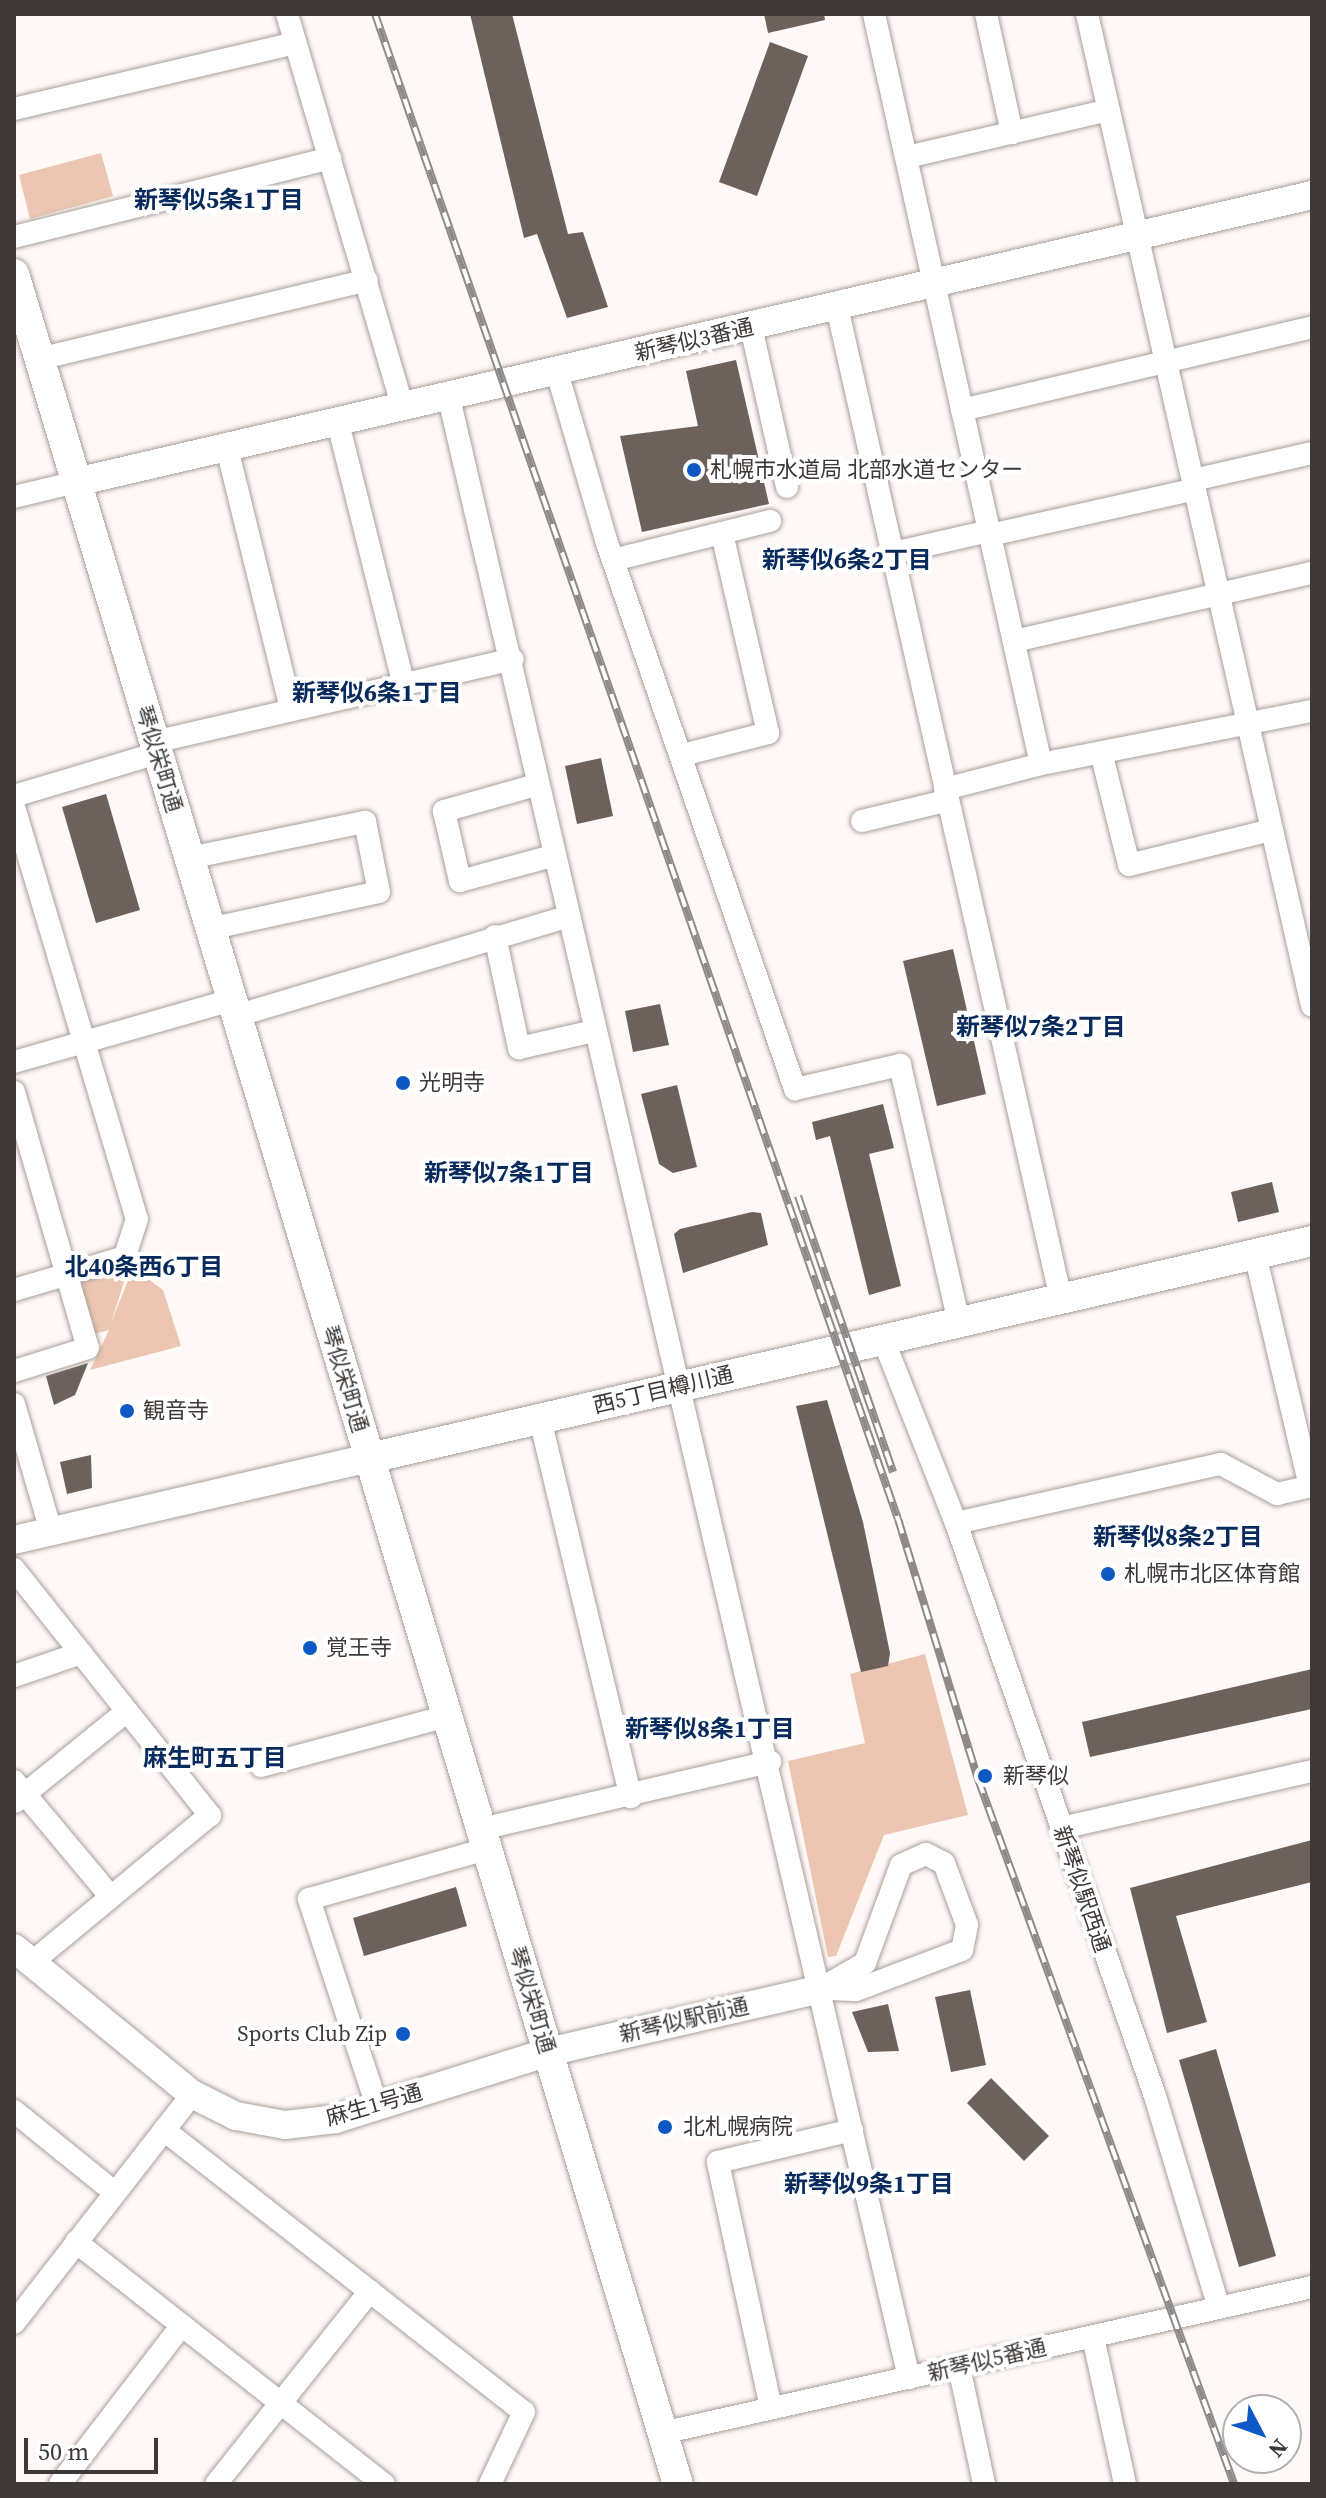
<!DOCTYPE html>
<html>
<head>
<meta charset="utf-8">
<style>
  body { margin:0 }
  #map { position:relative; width:1326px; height:2498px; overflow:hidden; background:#fef8f6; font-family:"Source Serif 4","Noto Sans JP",serif }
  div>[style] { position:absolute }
  .green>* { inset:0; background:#ecc6b2 }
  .building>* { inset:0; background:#6d615c }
  .roads { filter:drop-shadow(0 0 2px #aa9e98) drop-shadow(0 0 2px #aa9e98) }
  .minor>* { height:22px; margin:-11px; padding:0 11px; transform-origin:11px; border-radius:11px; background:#fff }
  .tertiary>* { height:28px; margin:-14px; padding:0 14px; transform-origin:14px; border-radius:14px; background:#fff }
  .secondary>* { height:30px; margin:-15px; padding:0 15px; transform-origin:15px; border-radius:15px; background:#fff }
  .rail>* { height:8px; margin-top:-4px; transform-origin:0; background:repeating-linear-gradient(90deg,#fff 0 15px,#8f8a87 0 30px); box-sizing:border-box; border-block:2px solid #8f8a87 }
  .dots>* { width:22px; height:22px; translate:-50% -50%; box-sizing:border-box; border:4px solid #fff; border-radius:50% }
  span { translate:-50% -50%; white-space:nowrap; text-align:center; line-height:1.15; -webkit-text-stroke:8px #fff; paint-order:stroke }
  .street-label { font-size:22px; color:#3e3936 }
  .poi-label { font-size:22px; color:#3e3936 }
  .left { translate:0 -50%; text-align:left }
  .right { translate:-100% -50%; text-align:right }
  .neighbourhood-label { font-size:24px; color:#082a5d; font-weight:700 }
  .frame { position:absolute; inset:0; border:16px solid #3e3936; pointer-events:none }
  .north { position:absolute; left:1222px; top:2394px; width:80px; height:80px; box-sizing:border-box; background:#fff; border:2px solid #b2b0af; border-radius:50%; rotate:131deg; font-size:22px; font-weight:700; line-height:32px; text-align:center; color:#3e3936 }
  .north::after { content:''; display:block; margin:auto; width:28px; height:36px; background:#0d58c3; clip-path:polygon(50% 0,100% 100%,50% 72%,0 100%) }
  .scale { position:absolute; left:24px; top:2438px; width:134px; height:36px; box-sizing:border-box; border:4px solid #3e3936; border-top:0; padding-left:10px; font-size:24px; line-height:28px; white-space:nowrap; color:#3e3936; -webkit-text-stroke:6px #fff; paint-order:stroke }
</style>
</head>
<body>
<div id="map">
  <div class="green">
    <i style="clip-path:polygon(101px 153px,113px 196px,30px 219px,19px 175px)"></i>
    <i style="clip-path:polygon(130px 1263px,111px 1323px,133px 1268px,163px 1290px,181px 1346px,90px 1370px,109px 1330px,94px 1334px,78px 1279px)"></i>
    <i style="clip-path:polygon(925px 1654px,968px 1815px,884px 1835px,836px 1956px,828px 1957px,788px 1761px,865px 1743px,850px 1674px)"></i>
  </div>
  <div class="building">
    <i style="clip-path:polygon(470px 14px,512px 14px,568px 234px,583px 232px,608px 307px,567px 318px,537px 234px,524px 238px)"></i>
    <i style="clip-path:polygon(764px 14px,824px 14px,825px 20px,768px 33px)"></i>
    <i style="clip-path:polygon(770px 42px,808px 56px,757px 196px,719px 182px)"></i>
    <i style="clip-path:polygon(736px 360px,769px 504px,642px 532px,620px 436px,698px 426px,686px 371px)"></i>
    <i style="clip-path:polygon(601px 758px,613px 816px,577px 824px,565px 766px)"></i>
    <i style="clip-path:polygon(106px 794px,140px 910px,96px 923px,62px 807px)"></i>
    <i style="clip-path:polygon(953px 949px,986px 1094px,937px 1106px,903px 961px)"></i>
    <i style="clip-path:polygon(660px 1004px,669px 1045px,633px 1052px,625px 1011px)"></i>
    <i style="clip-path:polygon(677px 1085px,697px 1167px,673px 1173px,659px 1164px,641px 1094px)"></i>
    <i style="clip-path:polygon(883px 1104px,894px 1148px,869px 1154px,901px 1286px,869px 1295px,830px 1136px,816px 1140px,812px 1122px)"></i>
    <i style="clip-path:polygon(1272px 1182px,1279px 1212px,1238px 1222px,1231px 1192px)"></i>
    <i style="clip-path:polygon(752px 1212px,761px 1213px,768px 1245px,683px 1273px,674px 1234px,680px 1229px)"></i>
    <i style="clip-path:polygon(88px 1363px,75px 1395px,54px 1405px,46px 1376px)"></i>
    <i style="clip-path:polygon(827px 1400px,863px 1522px,890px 1653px,888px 1666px,861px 1672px,796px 1406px)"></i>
    <i style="clip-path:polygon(91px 1455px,92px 1488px,67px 1494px,60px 1462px)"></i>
    <i style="clip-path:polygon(1312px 1669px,1312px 1709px,1090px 1757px,1082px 1722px)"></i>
    <i style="clip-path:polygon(1312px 1840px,1312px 1882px,1176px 1916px,1207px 2022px,1167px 2033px,1130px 1888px)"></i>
    <i style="clip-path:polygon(456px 1887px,467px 1926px,364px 1956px,353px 1918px)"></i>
    <i style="clip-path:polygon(970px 1990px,986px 2065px,951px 2072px,935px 1997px)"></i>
    <i style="clip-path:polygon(888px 2004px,899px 2051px,868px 2052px,852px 2012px)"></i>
    <i style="clip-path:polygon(1216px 2049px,1276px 2256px,1239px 2267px,1179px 2060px)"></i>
    <i style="clip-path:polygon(991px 2078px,1049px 2136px,1024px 2161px,967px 2103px)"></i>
  </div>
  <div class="roads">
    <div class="minor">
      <i style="left:287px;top:14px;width:410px;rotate:73.6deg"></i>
      <i style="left:874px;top:14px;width:768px;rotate:77.45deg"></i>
      <i style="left:1041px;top:764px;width:276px;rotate:-11.1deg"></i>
      <i style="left:986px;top:14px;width:122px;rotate:77.7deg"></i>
      <i style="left:1087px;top:14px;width:1017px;rotate:77.22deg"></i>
      <i style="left:14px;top:109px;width:289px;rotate:-13.2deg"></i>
      <i style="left:907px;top:157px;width:207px;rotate:-13.1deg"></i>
      <i style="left:14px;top:237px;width:326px;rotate:-14deg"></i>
      <i style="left:837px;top:307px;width:1017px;rotate:77.28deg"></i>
      <i style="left:751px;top:327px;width:164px;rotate:77.3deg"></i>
      <i style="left:39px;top:359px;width:337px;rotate:-13.5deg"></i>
      <i style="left:557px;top:372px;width:175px;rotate:73.7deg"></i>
      <i style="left:606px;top:540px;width:581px;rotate:71deg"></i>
      <i style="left:795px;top:1089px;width:108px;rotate:-12.9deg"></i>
      <i style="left:900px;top:1065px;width:264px;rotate:77.1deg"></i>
      <i style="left:449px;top:398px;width:2033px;rotate:76.92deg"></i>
      <i style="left:962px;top:410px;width:360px;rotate:-13.3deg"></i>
      <i style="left:337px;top:419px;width:271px;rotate:75.9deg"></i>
      <i style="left:226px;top:444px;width:273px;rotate:76.2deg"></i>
      <i style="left:1193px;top:480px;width:122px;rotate:-12.8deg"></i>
      <i style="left:14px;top:497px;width:64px;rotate:-13.6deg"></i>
      <i style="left:990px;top:535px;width:210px;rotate:-12.6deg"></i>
      <i style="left:893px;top:553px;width:98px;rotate:-12.9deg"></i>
      <i style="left:613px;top:560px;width:162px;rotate:-14deg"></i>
      <i style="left:1014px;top:641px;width:306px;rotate:-12.9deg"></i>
      <i style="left:154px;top:742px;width:368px;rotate:-13deg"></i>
      <i style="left:682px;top:755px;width:89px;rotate:-14.3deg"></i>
      <i style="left:768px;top:733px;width:205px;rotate:-103deg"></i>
      <i style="left:1102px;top:756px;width:112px;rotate:76.1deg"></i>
      <i style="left:1129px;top:865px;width:147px;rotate:-13.8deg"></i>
      <i style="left:536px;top:785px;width:96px;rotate:164.2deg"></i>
      <i style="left:444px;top:811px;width:72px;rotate:77.1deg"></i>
      <i style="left:460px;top:881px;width:95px;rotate:-15.2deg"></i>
      <i style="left:945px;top:789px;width:99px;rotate:-14.6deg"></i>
      <i style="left:14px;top:796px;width:149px;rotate:-16.7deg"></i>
      <i style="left:14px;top:807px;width:430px;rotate:73.4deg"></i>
      <i style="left:137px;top:1219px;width:40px;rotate:108deg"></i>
      <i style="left:125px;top:1257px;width:116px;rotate:163.4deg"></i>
      <i style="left:862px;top:821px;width:85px;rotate:-13.5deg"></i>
      <i style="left:189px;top:858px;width:180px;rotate:-11.6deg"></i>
      <i style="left:365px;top:822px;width:71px;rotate:78.7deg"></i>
      <i style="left:379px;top:892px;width:173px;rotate:167.7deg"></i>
      <i style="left:495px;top:936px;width:115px;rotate:77.9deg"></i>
      <i style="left:519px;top:1048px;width:77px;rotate:-12.8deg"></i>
      <i style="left:236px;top:1016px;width:345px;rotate:-16.7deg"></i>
      <i style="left:14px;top:1062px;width:226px;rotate:-15.9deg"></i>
      <i style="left:14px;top:1092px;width:266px;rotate:73.9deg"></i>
      <i style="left:88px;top:1348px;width:77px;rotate:162.7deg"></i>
      <i style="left:1255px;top:1254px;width:238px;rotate:76.7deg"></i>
      <i style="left:883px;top:1339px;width:198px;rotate:68.4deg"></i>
      <i style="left:956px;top:1523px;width:607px;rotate:70.85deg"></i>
      <i style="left:1155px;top:2096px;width:221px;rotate:73.2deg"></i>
      <i style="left:14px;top:1404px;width:132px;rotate:73.8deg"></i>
      <i style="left:540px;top:1419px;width:389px;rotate:76.5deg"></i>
      <i style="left:956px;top:1523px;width:271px;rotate:-12.6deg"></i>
      <i style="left:1221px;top:1464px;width:64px;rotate:28.2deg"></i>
      <i style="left:1277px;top:1494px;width:36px;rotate:-13deg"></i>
      <i style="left:14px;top:1569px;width:315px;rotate:51.5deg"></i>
      <i style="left:210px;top:1815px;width:232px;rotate:140.4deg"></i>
      <i style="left:14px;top:1676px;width:71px;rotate:-18.9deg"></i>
      <i style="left:261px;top:1766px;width:193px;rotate:-15deg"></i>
      <i style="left:14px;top:1781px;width:150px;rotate:50.1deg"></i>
      <i style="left:15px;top:1802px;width:144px;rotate:-39.1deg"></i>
      <i style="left:1061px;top:1828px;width:257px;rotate:-12.8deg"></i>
      <i style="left:481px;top:1829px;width:297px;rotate:-13.1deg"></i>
      <i style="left:926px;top:1854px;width:20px;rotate:27deg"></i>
      <i style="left:944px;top:1863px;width:66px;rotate:69.6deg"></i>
      <i style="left:967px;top:1925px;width:25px;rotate:101deg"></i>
      <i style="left:962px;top:1950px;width:113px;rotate:159.3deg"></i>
      <i style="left:856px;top:1990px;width:36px;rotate:-178deg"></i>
      <i style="left:820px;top:1989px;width:52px;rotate:-30deg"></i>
      <i style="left:865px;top:1963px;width:104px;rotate:-69.8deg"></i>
      <i style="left:901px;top:1865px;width:27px;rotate:-24deg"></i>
      <i style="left:377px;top:2106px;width:218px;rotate:-108.2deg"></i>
      <i style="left:309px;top:1899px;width:185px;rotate:-15.7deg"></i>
      <i style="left:14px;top:2111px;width:129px;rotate:39deg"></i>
      <i style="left:164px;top:2130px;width:457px;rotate:38.1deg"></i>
      <i style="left:524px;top:2412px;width:80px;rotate:115.3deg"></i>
      <i style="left:76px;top:2242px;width:392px;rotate:38.2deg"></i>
      <i style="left:14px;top:2323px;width:290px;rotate:-52.1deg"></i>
      <i style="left:1093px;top:2337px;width:150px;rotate:77.7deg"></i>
      <i style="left:959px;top:2367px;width:120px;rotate:77.9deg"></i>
      <i style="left:771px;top:2408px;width:252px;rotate:-102.2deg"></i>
      <i style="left:718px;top:2162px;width:138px;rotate:-13.4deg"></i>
      <i style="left:662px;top:2433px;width:666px;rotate:-12.66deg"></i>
      <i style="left:60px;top:2484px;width:200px;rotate:-52.5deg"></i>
      <i style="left:216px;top:2484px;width:247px;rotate:-51.4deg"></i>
    </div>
    <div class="tertiary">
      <i style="left:76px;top:482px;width:1269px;rotate:-13.07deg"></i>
      <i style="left:14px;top:1540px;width:365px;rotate:-13deg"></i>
      <i style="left:14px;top:1948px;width:230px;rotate:39.4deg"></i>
      <i style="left:192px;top:2094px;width:49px;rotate:26.6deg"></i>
      <i style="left:236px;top:2116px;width:50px;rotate:10.4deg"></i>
      <i style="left:285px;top:2125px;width:51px;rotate:-6.7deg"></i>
      <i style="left:336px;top:2119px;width:222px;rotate:-17.5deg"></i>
      <i style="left:548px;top:2052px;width:279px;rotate:-13deg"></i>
    </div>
    <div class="secondary">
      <i style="left:14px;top:274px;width:2308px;rotate:73.28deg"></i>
      <i style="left:370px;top:1458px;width:967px;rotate:-12.97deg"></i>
    </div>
  </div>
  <div class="rail">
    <i style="left:375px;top:14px;width:1593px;rotate:70.84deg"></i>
    <i style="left:898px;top:1519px;width:272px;rotate:72.9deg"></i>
    <i style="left:978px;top:1779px;width:750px;rotate:70.04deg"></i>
    <i style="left:798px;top:1196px;width:292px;rotate:71deg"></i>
  </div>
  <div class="dots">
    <i style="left:694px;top:470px;background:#0d58c3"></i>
    <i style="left:403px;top:1083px;background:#0d58c3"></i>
    <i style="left:127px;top:1411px;background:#0d58c3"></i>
    <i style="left:1108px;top:1574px;background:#0d58c3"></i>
    <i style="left:310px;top:1648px;background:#0d58c3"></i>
    <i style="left:985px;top:1776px;background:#0d58c3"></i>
    <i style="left:403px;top:2034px;background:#0d58c3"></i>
    <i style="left:665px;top:2127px;background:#0d58c3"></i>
  </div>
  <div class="street-label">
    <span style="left:694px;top:340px;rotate:-13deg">新琴似3番通</span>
    <span style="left:159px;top:759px;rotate:73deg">琴似栄町通</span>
    <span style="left:345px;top:1379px;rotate:73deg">琴似栄町通</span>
    <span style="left:663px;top:1390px;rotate:-13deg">西5丁目樽川通</span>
    <span style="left:1082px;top:1889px;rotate:71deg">新琴似駅西通</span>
    <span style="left:532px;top:2000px;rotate:73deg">琴似栄町通</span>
    <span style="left:684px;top:2020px;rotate:-13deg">新琴似駅前通</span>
    <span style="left:374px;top:2105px;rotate:-16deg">麻生1号通</span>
    <span style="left:987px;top:2360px;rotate:-13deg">新琴似5番通</span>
  </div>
  <div class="poi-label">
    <span class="left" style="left:710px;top:470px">札幌市水道局 北部水道センター</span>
    <span class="left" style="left:419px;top:1083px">光明寺</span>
    <span class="left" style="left:143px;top:1411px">観音寺</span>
    <span class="left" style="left:1124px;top:1574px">札幌市北区体育館</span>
    <span class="left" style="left:326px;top:1648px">覚王寺</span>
    <span class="left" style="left:1003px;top:1776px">新琴似</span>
    <span class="right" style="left:387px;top:2034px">Sports Club Zip</span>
    <span class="left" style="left:683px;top:2127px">北札幌病院</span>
  </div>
  <div class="neighbourhood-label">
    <span style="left:219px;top:200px">新琴似5条1丁目</span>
    <span style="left:847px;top:560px">新琴似6条2丁目</span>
    <span style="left:377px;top:693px">新琴似6条1丁目</span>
    <span style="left:1041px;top:1027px">新琴似7条2丁目</span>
    <span style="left:509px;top:1173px">新琴似7条1丁目</span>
    <span style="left:144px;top:1267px">北40条西6丁目</span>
    <span style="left:1178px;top:1537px">新琴似8条2丁目</span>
    <span style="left:710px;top:1729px">新琴似8条1丁目</span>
    <span style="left:215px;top:1758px">麻生町五丁目</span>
    <span style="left:869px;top:2184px">新琴似9条1丁目</span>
  </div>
  <div class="frame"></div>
  <div class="north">N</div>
  <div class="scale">50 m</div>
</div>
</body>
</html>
